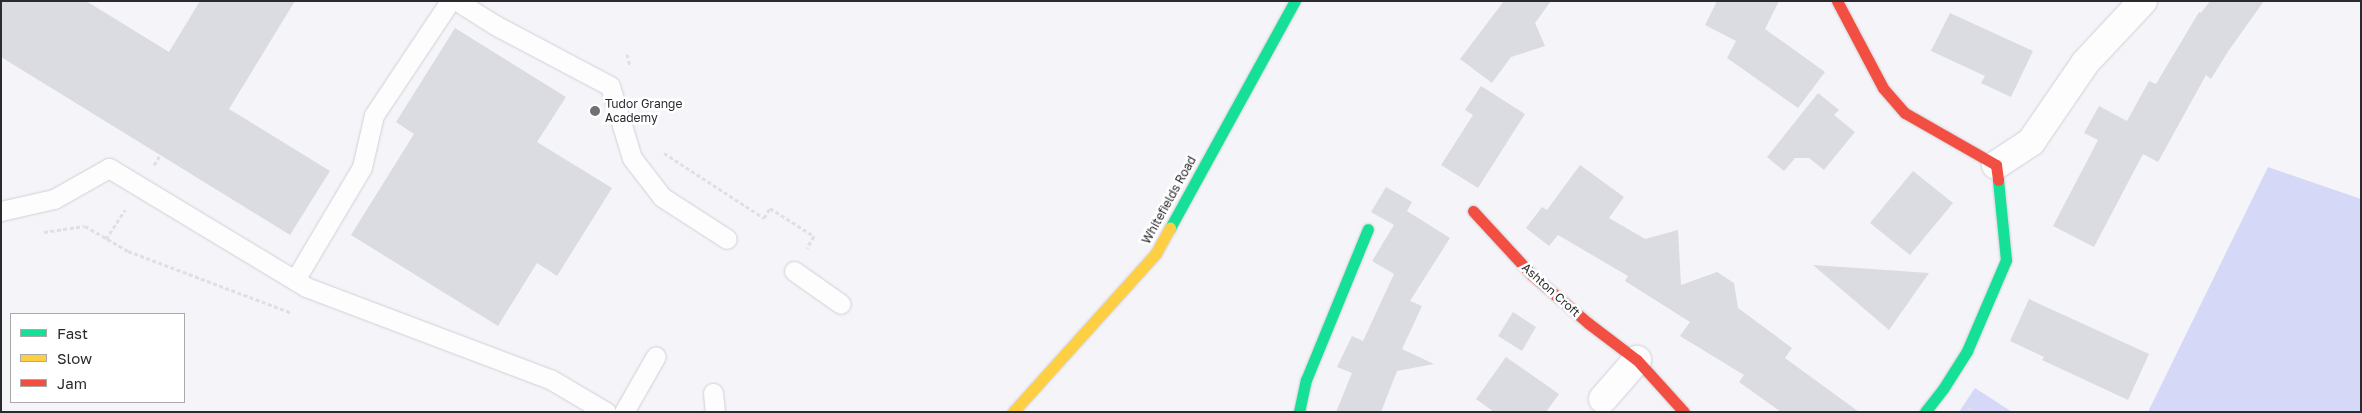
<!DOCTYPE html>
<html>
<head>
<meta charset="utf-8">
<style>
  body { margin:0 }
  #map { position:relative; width:2362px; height:413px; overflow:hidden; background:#f4f4f9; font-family:"Golos Text",sans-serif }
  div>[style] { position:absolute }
  .green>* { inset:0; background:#d5d8f7 }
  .building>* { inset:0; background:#dbdce2 }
  .path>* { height:3px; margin-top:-1.5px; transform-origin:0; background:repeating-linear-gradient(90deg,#e0e0e1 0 4px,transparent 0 6.5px) }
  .roads { filter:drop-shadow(0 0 1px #d1d1d5) drop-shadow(0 0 1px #d1d1d5) }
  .lane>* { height:19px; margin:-9.5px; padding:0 9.5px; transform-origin:9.5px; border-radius:9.5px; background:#fdfdfe }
  .street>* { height:28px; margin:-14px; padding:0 14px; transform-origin:14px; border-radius:14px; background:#fdfdfe }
  .fast>* { height:11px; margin:-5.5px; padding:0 5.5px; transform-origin:5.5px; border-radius:5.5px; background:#16e098 }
  .slow>* { height:11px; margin:-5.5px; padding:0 5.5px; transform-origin:5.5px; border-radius:5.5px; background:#ffcf43 }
  .jam>* { height:11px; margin:-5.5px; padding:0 5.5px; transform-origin:5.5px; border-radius:5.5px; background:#f24e42 }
  .dots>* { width:14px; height:14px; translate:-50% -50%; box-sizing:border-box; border:2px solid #fff; border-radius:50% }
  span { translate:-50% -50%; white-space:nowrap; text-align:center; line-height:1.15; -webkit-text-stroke:5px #fff; paint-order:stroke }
  .poi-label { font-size:12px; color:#2a2b2e }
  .left { translate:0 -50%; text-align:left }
  .street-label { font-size:12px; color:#2a2b2e }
  .frame { position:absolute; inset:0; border:2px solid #2a2b2e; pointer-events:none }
  .legend { position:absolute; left:10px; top:313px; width:175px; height:90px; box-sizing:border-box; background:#fff; border:1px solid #aaaaab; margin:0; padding:6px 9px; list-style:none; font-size:15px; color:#2a2b2e }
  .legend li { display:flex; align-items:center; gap:10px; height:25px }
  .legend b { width:25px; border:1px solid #aaaaab }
</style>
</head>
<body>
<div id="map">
  <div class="green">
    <i style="clip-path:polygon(2268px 167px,2361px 199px,2361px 412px,2148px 412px)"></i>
    <i style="clip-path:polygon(1975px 388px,2012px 412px,1959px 412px)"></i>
  </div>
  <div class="building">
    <i style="clip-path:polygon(1px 1px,86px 1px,169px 52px,200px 1px,295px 1px,229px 109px,330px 171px,290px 235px,1px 57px)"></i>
    <i style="clip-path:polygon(1504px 1px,1551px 1px,1535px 23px,1545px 46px,1511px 57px,1492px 83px,1460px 59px)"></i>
    <i style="clip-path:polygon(1717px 1px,1779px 1px,1765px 29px,1825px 72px,1798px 108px,1727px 58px,1736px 41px,1705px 25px)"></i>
    <i style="clip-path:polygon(2210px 1px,2264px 1px,2229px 50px,2211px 79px,2206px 75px,2158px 162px,2143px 154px,2094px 247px,2053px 226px,2098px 140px,2084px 133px,2099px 106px,2127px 121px,2149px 81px,2156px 84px,2199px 12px,2201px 13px)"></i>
    <i style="clip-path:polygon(1950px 13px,2033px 51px,2011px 97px,1981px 83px,1985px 76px,1931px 51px)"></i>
    <i style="clip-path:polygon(455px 28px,566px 97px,537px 142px,612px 188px,557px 276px,537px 263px,498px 326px,351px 235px,414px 134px,396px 122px)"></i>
    <i style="clip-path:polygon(1481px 86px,1525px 114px,1478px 188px,1441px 165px,1473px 115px,1465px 110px)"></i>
    <i style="clip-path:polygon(1818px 93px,1839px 110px,1834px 115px,1855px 132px,1824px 170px,1809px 158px,1795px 158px,1784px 171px,1767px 157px)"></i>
    <i style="clip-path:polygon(1580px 165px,1624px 197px,1609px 218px,1645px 239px,1678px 230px,1681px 285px,1717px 272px,1734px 283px,1738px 308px,1792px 348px,1785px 358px,1859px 412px,1781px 412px,1739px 382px,1744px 375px,1680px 336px,1690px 322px,1625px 281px,1628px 276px,1558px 235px,1549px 246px,1526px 228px,1542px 207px,1547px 210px)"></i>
    <i style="clip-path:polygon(1913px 171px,1953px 203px,1910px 255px,1870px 223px)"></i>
    <i style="clip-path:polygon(1386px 187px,1412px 202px,1407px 211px,1450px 238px,1410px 301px,1422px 306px,1402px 349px,1434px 364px,1397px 371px,1381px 412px,1336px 412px,1352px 373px,1337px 367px,1352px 336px,1363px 341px,1394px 274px,1372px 261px,1394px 225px,1371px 212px)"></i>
    <i style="clip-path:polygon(1813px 265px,1929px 273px,1889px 330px)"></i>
    <i style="clip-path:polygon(2029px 299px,2149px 354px,2128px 400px,2042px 360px,2044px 357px,2010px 341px)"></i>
    <i style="clip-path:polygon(1513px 312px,1536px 327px,1522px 351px,1498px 336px)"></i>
    <i style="clip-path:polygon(1506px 357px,1559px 394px,1546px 412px,1494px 412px,1476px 399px)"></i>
  </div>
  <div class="path">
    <i style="left:627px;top:54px;width:12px;rotate:76deg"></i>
    <i style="left:664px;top:153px;width:119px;rotate:33deg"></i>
    <i style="left:764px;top:218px;width:12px;rotate:-59deg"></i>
    <i style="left:770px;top:208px;width:52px;rotate:32.5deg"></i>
    <i style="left:814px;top:236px;width:14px;rotate:120deg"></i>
    <i style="left:154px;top:165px;width:12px;rotate:-59deg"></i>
    <i style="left:44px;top:232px;width:41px;rotate:-8.3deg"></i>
    <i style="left:85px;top:226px;width:50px;rotate:30.2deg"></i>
    <i style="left:128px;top:251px;width:175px;rotate:20.7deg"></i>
    <i style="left:106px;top:239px;width:35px;rotate:-57deg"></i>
    <i style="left:1968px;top:407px;width:8px;rotate:40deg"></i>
  </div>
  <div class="roads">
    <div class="lane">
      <i style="left:457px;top:1px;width:45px;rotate:32.3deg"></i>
      <i style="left:495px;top:25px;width:130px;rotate:27.9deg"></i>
      <i style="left:610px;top:86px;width:75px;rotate:73deg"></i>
      <i style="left:632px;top:158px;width:49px;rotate:52.4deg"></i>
      <i style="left:662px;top:197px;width:77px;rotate:32.9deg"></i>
      <i style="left:1px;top:211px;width:54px;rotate:-12.8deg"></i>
      <i style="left:54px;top:199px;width:63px;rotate:-29.4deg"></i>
      <i style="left:109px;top:168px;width:230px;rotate:31.1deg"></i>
      <i style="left:306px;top:287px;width:261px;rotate:20.7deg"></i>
      <i style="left:550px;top:379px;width:65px;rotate:30.5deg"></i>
      <i style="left:794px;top:271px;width:57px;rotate:35.1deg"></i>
      <i style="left:295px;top:280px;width:131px;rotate:-59.3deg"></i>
      <i style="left:362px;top:167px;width:53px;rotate:-77deg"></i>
      <i style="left:374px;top:115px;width:137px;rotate:-56.3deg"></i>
      <i style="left:713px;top:393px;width:19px;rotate:84deg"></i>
      <i style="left:624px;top:412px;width:64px;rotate:-60.3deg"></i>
    </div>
    <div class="street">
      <i style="left:1996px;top:165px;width:42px;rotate:-33.3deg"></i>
      <i style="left:2031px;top:142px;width:96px;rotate:-55.6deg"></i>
      <i style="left:2085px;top:63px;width:85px;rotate:-46.9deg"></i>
      <i style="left:1603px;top:399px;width:52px;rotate:-48.9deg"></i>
    </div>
    <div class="fast">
      <i style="left:1170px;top:228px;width:259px;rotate:-61.2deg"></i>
      <i style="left:1299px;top:412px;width:33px;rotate:-78deg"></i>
      <i style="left:1306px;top:380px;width:163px;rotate:-67.7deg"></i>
      <i style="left:1925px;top:412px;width:29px;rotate:-52deg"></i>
      <i style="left:1943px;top:389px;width:45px;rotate:-57.7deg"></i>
      <i style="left:1967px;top:351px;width:99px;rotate:-66.8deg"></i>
      <i style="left:2006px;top:260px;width:80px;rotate:-95.7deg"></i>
    </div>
    <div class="slow">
      <i style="left:1013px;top:412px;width:214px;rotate:-48deg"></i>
      <i style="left:1156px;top:253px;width:29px;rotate:-61deg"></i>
    </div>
    <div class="jam">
      <i style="left:1837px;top:1px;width:98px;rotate:62.1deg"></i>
      <i style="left:1883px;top:88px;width:33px;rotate:49deg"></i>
      <i style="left:1905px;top:113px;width:105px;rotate:29.7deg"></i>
      <i style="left:1996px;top:165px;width:15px;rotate:82deg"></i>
      <i style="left:1473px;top:211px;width:87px;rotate:47.3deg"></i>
      <i style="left:1532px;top:275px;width:74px;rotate:40.6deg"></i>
      <i style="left:1588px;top:323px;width:61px;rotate:37.1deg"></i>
      <i style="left:1637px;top:360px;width:70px;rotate:47.9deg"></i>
    </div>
  </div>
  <div class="dots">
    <i style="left:595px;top:111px;background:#717175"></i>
  </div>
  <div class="poi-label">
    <span class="left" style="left:605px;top:111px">Tudor Grange<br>Academy</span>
  </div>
  <div class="street-label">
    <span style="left:1169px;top:200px;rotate:-61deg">Whitefields Road</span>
    <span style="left:1551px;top:290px;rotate:42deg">Ashton Croft</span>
  </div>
  <div class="frame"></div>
  <ul class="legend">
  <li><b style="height:6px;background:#16e098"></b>Fast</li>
  <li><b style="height:6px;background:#ffcf43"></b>Slow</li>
  <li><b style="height:6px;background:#f24e42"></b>Jam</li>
  </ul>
</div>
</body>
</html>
